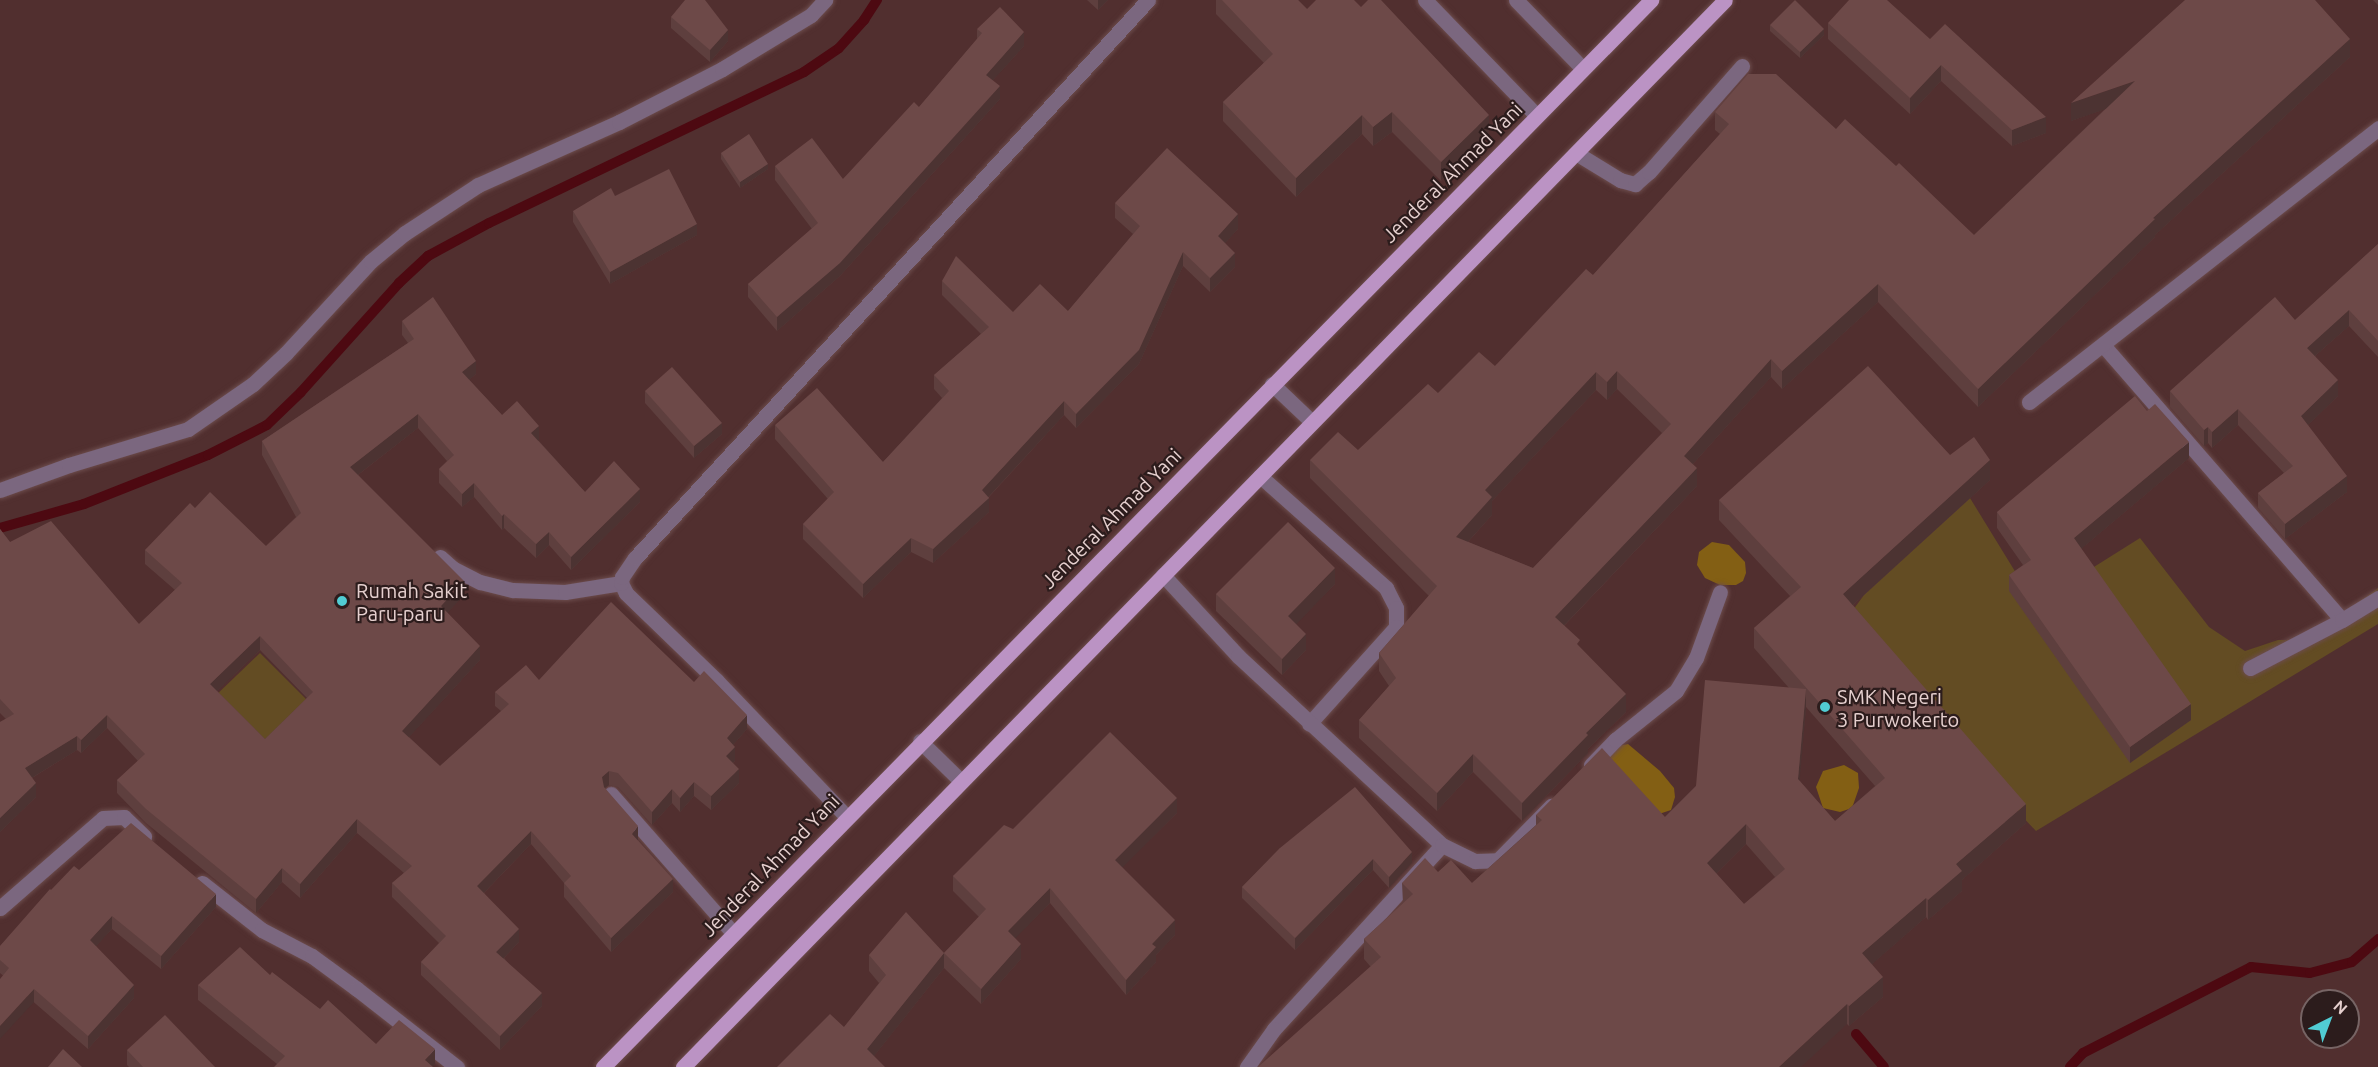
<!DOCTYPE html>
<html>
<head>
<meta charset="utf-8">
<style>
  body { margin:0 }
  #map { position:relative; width:2378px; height:1067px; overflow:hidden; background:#512f2f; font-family:Ubuntu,sans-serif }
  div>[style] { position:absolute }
  .green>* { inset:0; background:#634c23 }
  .forest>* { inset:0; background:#835f14 }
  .stream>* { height:10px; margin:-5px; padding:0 5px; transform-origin:5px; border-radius:5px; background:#4d0911 }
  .roads { filter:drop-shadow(0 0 2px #6c4c4c) drop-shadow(0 0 2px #6c4c4c) }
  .minor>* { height:15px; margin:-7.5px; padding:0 7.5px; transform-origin:7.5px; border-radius:7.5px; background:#7b677f }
  .major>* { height:15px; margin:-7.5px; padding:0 7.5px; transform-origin:7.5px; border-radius:7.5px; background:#bb93c4 }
  .wall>* { inset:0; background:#5e3f3e }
  .shaded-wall>* { inset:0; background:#4c3332 }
  .building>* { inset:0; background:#6d4948 }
  .dots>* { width:16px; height:16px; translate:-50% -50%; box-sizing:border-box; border:3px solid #2c1c1c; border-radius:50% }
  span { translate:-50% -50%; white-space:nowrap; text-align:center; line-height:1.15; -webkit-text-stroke:4.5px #2c1c1c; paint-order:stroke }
  .street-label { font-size:20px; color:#e6d0cf }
  .poi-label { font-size:20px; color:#e6d0cf }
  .left { translate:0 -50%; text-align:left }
  .north { position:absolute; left:2300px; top:989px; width:60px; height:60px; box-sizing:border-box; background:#2c1c1c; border:2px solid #766464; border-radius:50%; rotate:42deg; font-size:16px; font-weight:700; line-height:24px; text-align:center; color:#e6d0cf }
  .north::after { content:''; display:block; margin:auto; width:21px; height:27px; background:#51ccd3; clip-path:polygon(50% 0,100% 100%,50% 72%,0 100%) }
</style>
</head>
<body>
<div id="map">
  <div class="green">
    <i style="clip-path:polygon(1970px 498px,2035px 604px,2140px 538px,2209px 627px,2245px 651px,2278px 640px,2306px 639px,2378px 588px,2378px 624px,2036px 831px,1872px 657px,1853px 610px,1864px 595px)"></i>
    <i style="clip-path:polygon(260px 653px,313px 706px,265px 753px,212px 699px)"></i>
  </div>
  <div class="forest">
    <i style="clip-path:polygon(1712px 542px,1729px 545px,1745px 562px,1746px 573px,1743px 581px,1736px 585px,1720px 585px,1705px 578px,1697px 565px,1699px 552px)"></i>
    <i style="clip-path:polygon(1628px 744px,1660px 771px,1674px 788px,1675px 797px,1671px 810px,1653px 816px,1607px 755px,1618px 746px)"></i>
    <i style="clip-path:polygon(1844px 765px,1858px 773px,1859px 788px,1852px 808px,1840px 812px,1823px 808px,1816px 787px,1823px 771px)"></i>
  </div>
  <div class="stream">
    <i style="left:0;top:528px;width:87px;rotate:-15.9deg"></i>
    <i style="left:84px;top:504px;width:133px;rotate:-21.6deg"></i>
    <i style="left:208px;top:455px;width:66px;rotate:-27deg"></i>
    <i style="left:267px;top:425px;width:47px;rotate:-44.1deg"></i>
    <i style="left:301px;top:392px;width:147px;rotate:-48deg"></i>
    <i style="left:399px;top:283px;width:40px;rotate:-43deg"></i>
    <i style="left:428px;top:256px;width:69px;rotate:-28.4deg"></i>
    <i style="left:489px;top:223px;width:349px;rotate:-25.6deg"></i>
    <i style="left:804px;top:72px;width:42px;rotate:-34.4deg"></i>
    <i style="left:839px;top:48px;width:38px;rotate:-48deg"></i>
    <i style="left:864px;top:20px;width:24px;rotate:-57deg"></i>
    <i style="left:1856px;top:1034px;width:43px;rotate:49.7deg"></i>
    <i style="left:2070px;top:1067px;width:19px;rotate:-47deg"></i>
    <i style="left:2083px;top:1053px;width:189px;rotate:-27.1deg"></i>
    <i style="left:2251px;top:967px;width:59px;rotate:5.8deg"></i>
    <i style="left:2310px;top:973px;width:43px;rotate:-14.7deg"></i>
    <i style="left:2352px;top:962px;width:35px;rotate:-41deg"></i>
  </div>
  <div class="roads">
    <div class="minor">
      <i style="left:1425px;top:0;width:161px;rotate:46deg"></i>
      <i style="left:1516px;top:0;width:96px;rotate:45.8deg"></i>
      <i style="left:1576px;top:153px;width:52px;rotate:31.5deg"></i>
      <i style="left:1620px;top:180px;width:16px;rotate:15deg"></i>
      <i style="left:1635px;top:184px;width:18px;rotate:-41deg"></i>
      <i style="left:1649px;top:172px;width:141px;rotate:-48.7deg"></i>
      <i style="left:2103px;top:345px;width:364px;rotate:49deg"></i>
      <i style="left:1272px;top:384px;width:55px;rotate:43.5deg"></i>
      <i style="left:2029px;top:402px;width:444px;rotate:-38.1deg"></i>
      <i style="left:1260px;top:476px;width:169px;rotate:41.6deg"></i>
      <i style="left:1386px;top:588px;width:22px;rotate:63deg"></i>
      <i style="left:1396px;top:608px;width:19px;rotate:90deg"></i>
      <i style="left:1396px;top:627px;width:130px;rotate:131.9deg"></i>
      <i style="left:0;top:490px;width:73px;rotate:-19.9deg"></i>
      <i style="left:69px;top:465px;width:124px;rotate:-16.8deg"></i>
      <i style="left:188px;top:429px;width:79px;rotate:-34.7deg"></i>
      <i style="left:253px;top:384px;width:45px;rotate:-43.2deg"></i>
      <i style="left:286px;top:353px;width:125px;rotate:-47.3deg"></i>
      <i style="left:371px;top:261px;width:44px;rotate:-39.5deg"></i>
      <i style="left:405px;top:233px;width:87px;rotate:-33.3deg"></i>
      <i style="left:478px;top:185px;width:154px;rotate:-24.1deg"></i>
      <i style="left:619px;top:122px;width:116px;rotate:-27.2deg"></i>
      <i style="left:722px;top:69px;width:104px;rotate:-31.2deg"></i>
      <i style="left:811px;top:15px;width:21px;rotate:-47deg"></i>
      <i style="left:440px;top:557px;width:18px;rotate:41deg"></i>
      <i style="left:454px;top:569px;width:29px;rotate:27deg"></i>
      <i style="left:480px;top:582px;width:34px;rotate:14deg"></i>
      <i style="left:513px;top:590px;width:52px;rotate:2.2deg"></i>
      <i style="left:565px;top:592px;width:57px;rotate:-9.1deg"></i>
      <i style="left:1163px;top:575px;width:110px;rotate:47.2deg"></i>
      <i style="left:1238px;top:656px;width:278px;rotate:42.8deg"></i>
      <i style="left:1442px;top:845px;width:249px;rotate:132.4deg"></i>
      <i style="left:1274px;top:1029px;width:47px;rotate:125.4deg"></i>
      <i style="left:2250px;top:668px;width:104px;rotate:-27.6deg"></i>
      <i style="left:2342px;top:620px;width:42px;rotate:-31.4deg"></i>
      <i style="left:920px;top:741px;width:57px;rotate:44.3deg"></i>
      <i style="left:1591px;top:765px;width:35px;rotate:-46deg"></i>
      <i style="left:1615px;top:740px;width:78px;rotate:-38.8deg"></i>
      <i style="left:1676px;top:691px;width:39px;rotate:-59deg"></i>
      <i style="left:1696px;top:658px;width:70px;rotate:-70deg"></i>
      <i style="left:611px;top:794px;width:185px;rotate:48.7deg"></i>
      <i style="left:846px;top:816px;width:187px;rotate:-133.7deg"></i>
      <i style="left:717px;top:681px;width:127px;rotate:-136deg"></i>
      <i style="left:626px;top:593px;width:11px;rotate:-117deg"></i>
      <i style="left:621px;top:583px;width:6px;rotate:-81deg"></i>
      <i style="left:622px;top:577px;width:23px;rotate:-56deg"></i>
      <i style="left:635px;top:558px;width:758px;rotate:-47.41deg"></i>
      <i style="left:1442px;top:845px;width:37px;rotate:26deg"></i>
      <i style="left:1475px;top:861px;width:23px;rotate:-2deg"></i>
      <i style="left:1498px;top:860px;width:76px;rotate:-45.5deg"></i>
      <i style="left:202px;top:883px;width:76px;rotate:38.1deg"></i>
      <i style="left:262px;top:930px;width:56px;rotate:27.5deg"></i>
      <i style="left:312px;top:956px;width:56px;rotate:36.3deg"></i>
      <i style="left:357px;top:989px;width:127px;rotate:38deg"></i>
      <i style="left:0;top:908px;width:137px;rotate:-41.1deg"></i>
      <i style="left:103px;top:818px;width:21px;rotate:-3deg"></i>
      <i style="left:124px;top:817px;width:28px;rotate:44deg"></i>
    </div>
    <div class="major">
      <i style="left:603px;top:1067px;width:1496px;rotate:-45.51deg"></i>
      <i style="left:683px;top:1067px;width:1491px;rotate:-45.68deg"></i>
    </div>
  </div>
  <div class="wall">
    <i style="clip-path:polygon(1087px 0,1108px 0,1098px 10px)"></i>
    <i style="clip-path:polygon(1216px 0,1298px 0,1307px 9px,1489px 134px,1441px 181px,1392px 132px,1373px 146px,1362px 134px,1296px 197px,1223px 121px,1223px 102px,1264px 63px,1216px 14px)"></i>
    <i style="clip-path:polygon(2373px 0,2378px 0,2378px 5px)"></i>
    <i style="clip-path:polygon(671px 17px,728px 41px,710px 62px,671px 28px)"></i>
    <i style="clip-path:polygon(1828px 23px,1930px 39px,2046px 133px,2012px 146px,1941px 81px,1910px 114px,1828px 39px)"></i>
    <i style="clip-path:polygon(1770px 25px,1824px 35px,1800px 58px,1770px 31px)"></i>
    <i style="clip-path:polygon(977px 29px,1024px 46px,993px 80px,1000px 99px,840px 276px,777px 331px,748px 297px,748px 284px,812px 229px,775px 180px,775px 166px,843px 179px,919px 107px,977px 39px)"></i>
    <i style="clip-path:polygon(evenodd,2350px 57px,2155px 235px,2155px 237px,1978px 407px,1878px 302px,1782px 389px,1771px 377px,1693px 464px,1697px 486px,1564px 626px,1626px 712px,1588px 749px,1588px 753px,1522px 821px,1473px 772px,1437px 811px,1359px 738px,1359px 720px,1389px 686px,1379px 671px,1379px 653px,1429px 596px,1310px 478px,1310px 460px,1358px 450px,1438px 393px,1495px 366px,1593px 275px,1720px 134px,1715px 130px,1715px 112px,1836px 129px,1896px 166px,1974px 235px,2105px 109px,2071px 121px,2071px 103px,2350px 57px,1617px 389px,1662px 433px,1533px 568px,1468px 542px,1492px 515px,1492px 501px,1596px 390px,1607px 400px,1617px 389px)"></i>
    <i style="clip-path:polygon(721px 153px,768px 169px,740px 188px,721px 159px)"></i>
    <i style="clip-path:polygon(1115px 203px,1238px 229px,1225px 243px,1235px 267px,1210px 292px,1183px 266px,1139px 364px,1076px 428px,1064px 415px,989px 497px,989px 512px,933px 563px,911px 552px,863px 598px,803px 539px,803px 524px,828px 499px,775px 439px,775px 425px,883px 462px,942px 398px,934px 389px,934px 375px,981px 334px,942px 295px,942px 281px,1013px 312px,1068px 311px,1133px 234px,1115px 218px)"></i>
    <i style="clip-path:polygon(573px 211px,697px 235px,610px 284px,573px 222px)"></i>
    <i style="clip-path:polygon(2378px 244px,2378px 357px,2349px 326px,2315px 356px,2338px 396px,2308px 425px,2347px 492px,2285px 539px,2258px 508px,2258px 493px,2284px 473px,2238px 425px,2212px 448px,2208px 443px,2204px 446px,2170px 407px,2170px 391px,2295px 320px)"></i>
    <i style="clip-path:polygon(evenodd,402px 321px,476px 374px,469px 380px,502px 415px,539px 440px,538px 440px,585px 492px,640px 502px,571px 570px,549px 545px,536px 558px,504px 528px,502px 530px,474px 497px,462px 507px,439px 483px,439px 469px,447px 461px,418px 428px,358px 475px,464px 595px,447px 613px,480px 660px,409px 737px,440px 766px,501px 711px,495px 706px,495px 692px,539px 680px,694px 682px,747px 729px,733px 745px,735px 761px,733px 763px,739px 783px,711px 810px,694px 796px,680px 812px,672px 803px,652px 825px,618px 787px,609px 785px,605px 788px,638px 840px,673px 892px,611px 952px,564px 897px,564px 883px,531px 844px,484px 893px,519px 942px,504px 958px,542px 1006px,500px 1050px,421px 975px,421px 962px,439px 943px,392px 897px,392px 883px,404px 873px,357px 833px,300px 898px,282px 882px,256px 913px,146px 823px,117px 793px,117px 780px,138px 761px,107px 728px,81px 753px,77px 750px,32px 778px,36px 797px,0 832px,0 722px,6px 719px,0 713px,0 529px,10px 542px,139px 624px,175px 590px,145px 564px,145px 550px,195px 508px,266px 546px,296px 517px,262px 455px,262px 441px,408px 343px,402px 335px,402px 321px,260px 650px,307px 698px,265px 739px,217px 691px,260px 650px)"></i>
    <i style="clip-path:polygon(645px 391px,722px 434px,694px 458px,645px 403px)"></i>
    <i style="clip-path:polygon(evenodd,1950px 455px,1990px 480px,1853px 605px,2026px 823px,1962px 880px,1962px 891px,1928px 920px,1926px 917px,1872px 964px,1883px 997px,1849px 1026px,1847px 1024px,1370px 966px,1364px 959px,1364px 939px,1403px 903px,1402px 883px,1438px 872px,1472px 883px,1536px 825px,1536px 815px,1665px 817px,1696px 786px,1789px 688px,1754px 648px,1754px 628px,1790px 596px,1719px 520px,1719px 500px,1950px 455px,1806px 707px,1875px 786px,1835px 821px,1799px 780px,1806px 707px,1950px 455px,1746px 844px,1775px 877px,1744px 904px,1716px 874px,1746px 844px)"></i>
    <i style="clip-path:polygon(2189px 458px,2081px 549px,2191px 720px,2130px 763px,2009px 591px,2009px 575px,2023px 565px,1997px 528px,1997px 512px)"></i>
    <i style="clip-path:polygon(1335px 584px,1296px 624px,1306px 650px,1282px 675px,1216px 611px,1216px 594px)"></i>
    <i style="clip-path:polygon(1177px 813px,1122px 867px,1175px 935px,1156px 955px,1156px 962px,1126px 995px,1050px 903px,1015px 938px,1021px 959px,981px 1004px,944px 968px,874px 1056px,844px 1027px,879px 983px,869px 971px,869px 955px,944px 953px,979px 917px,953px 891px,953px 876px,1013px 829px)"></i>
    <i style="clip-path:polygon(1280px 848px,1412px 863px,1389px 888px,1373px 870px,1295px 950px,1242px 898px,1242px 887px)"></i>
    <i style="clip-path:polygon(79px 870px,216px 907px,161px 969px,112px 929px,96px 946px,134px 998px,88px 1049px,0 973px,0 946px,51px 890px)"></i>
    <i style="clip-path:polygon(270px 975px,320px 1009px,376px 1044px,435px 1064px,432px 1066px,277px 1064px,198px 1000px,198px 985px)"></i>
    <i style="clip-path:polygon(127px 1050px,215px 1067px,129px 1067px,127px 1065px)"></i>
  </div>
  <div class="shaded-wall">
    <i style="clip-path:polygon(1098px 0,1108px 0,1098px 10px)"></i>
    <i style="clip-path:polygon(1824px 29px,1824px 35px,1800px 58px,1800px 52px)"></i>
    <i style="clip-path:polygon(728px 30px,728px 41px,710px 62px,710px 50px)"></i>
    <i style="clip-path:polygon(1024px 32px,1024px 46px,986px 88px,986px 75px)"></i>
    <i style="clip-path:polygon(2350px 39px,2350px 57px,2155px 235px,2155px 237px,1978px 407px,1978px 389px,2153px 218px)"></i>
    <i style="clip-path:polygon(1941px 65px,1941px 81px,1910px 114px,1910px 98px)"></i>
    <i style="clip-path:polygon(2135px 81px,2135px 99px,2071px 121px,2071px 103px)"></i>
    <i style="clip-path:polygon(1000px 86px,1000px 99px,840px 276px,777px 331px,777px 317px)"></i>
    <i style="clip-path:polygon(1392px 112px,1392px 132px,1373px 146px,1373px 127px)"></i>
    <i style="clip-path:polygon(1362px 115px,1362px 134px,1296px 197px,1296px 178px)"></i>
    <i style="clip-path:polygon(1489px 115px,1489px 134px,1441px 181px,1441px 162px)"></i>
    <i style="clip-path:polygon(2046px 117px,2046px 133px,2012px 146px,2012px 130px)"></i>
    <i style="clip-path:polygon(768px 164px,768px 169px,740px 188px,740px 182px)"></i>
    <i style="clip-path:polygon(1238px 214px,1238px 229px,1218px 251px,1218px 236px)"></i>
    <i style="clip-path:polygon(697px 224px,697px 235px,610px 284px,610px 272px)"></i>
    <i style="clip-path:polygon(1183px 252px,1183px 266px,1139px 364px,1076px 428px,1076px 414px)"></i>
    <i style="clip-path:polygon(1235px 253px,1235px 267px,1210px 292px,1210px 278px)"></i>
    <i style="clip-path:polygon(1878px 284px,1878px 302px,1782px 389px,1782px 371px)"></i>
    <i style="clip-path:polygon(2349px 310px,2349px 326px,2307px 363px,2307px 348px)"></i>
    <i style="clip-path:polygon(1771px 359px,1771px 377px,1684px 474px,1684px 456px)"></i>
    <i style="clip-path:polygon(476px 361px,476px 374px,462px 386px,462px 372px)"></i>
    <i style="clip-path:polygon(1617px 371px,1617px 389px,1607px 400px,1607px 382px)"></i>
    <i style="clip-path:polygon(1596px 372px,1596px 390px,1492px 501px,1492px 515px,1456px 555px,1456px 537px,1485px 490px)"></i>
    <i style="clip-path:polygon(2338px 380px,2338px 396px,2301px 432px,2301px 416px)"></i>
    <i style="clip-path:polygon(1064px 401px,1064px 415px,982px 504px,989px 498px,989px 512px,933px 563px,933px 549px,982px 490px)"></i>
    <i style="clip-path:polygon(2238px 409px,2238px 425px,2212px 448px,2212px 432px)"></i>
    <i style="clip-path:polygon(418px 414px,418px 428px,350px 481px,350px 467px)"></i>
    <i style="clip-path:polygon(722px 423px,722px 434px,694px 458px,694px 446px)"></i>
    <i style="clip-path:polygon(539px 426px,539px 440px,531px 446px,531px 433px)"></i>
    <i style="clip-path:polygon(2208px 427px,2208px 443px,2204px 446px,2204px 430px)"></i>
    <i style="clip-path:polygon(2189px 442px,2189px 458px,2074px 555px,2074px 538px)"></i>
    <i style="clip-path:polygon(1990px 460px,1990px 480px,1843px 614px,1843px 594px)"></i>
    <i style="clip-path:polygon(1697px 468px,1697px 486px,1555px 635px,1555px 617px)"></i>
    <i style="clip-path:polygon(2347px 476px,2347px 492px,2285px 539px,2285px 524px)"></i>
    <i style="clip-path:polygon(474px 483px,474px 497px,462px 507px,462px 494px)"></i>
    <i style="clip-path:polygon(640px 489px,640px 502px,571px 570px,571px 557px)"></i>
    <i style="clip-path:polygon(504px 514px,504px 528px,502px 530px,502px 516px)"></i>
    <i style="clip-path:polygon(549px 532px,549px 545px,536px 558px,536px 544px)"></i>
    <i style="clip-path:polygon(911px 538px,911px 552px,863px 598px,863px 584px)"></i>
    <i style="clip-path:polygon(1335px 568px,1335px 584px,1288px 633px,1288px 616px)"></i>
    <i style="clip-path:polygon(464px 581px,464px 595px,441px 620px,441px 606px)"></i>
    <i style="clip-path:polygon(1306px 634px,1306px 650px,1282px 675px,1282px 659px)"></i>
    <i style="clip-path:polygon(260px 636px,260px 650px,210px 698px,210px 684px)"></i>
    <i style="clip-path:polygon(480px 646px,480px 660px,402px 745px,402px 731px)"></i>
    <i style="clip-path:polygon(1806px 689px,1806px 709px,1798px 799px,1798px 779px)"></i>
    <i style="clip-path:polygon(1626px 694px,1626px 712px,1588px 749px,1588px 753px,1522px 821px,1522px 803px,1586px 733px)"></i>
    <i style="clip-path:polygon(2191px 704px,2191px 720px,2130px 763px,2130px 747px)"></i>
    <i style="clip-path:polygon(107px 715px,107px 728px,81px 753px,81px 740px)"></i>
    <i style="clip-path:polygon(747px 715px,747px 729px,727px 752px,727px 738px)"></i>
    <i style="clip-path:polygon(77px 736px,77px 750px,25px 782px,25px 768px)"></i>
    <i style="clip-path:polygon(735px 747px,735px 761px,726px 769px,726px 756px)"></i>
    <i style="clip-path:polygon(1473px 754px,1473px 772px,1437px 811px,1437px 793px)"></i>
    <i style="clip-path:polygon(739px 769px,739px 783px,711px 810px,711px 796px)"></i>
    <i style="clip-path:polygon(609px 771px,609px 785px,602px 790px,602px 777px)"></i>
    <i style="clip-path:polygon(694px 782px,694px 796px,680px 812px,680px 798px)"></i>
    <i style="clip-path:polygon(36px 783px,36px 797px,0 832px,0 818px)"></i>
    <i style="clip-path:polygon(672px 789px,672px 803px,652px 825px,652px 812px)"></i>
    <i style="clip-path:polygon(1177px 798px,1177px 813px,1115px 875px,1115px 860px)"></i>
    <i style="clip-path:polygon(2026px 804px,2026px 823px,1962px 880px,1962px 891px,1928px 920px,1928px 900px,1956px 864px)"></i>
    <i style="clip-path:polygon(357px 819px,357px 833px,300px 898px,300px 884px)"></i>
    <i style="clip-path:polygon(1746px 824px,1746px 844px,1707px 883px,1707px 863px)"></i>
    <i style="clip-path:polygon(638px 826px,638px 840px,632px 847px,632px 834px)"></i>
    <i style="clip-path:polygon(531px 831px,531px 844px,477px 900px,477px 886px)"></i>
    <i style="clip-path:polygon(1412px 852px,1412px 863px,1389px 888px,1389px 877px)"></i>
    <i style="clip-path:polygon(1373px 859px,1373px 870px,1295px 950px,1295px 938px)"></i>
    <i style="clip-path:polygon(282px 868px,282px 882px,256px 913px,256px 899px)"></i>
    <i style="clip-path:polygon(673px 879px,673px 892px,611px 952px,611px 938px)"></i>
    <i style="clip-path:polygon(1050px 888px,1050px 903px,1008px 946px,1008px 931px)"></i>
    <i style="clip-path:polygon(216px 894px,216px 907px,161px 969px,161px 956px)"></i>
    <i style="clip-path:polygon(1926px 898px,1926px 917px,1862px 973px,1862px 953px)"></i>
    <i style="clip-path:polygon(112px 916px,112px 929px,90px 953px,90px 940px)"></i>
    <i style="clip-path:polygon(1175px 920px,1175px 935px,1156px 955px,1156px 962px,1126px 995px,1126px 980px,1152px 944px)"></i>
    <i style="clip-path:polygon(519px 929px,519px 942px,496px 966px,496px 952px)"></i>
    <i style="clip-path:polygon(1021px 944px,1021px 959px,981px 1004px,981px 989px)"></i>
    <i style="clip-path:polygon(944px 953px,944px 968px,867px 1065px,867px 1049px)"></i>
    <i style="clip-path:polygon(1883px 977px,1883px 997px,1849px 1026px,1849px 1006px)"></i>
    <i style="clip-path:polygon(134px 985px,134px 998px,88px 1049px,88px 1036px)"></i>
    <i style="clip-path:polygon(34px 989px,34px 1002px,0 1039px,0 1026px)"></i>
    <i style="clip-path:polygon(542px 993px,542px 1006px,500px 1050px,500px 1036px)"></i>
    <i style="clip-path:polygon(1847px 1004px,1847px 1024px,1801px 1067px,1779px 1067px)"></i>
    <i style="clip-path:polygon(435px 1049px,435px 1064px,432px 1067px,425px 1060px)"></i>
  </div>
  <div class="building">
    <i style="clip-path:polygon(685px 0,705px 0,728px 30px,710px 50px,671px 17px)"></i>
    <i style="clip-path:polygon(1222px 0,1298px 0,1307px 9px,1316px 0,1354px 0,1361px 7px,1368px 0,1381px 0,1489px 115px,1441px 162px,1392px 112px,1373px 127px,1362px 115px,1296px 178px,1223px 102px,1273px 54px)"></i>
    <i style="clip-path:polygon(1795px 0,1824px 29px,1800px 52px,1770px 25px)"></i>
    <i style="clip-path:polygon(1849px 0,1887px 0,1930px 39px,1945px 24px,2046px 117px,2012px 130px,1941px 65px,1910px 98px,1828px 23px)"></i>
    <i style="clip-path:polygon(evenodd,2185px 0,2315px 0,2350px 39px,2153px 218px,2155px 219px,1978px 389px,1878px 284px,1782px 371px,1771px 359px,1684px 456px,1697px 468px,1555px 617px,1580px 640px,1577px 644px,1626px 694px,1586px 733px,1588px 735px,1522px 803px,1473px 754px,1437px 793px,1359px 720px,1396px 678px,1379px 653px,1437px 586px,1310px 460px,1338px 432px,1358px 450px,1428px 384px,1438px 393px,1479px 352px,1495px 366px,1586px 269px,1593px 275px,1729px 124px,1715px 112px,1748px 74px,1776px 74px,1836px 129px,1845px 119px,1896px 166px,1899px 163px,1974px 235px,2135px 81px,2071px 103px,2185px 0,1617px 371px,1671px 424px,1533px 568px,1456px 537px,1492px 497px,1485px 490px,1596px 372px,1607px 382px,1617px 371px)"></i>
    <i style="clip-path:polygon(1000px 7px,1024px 32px,986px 75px,1000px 86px,840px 263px,777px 317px,748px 284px,818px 223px,775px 166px,812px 138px,843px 179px,914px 102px,919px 107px,982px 33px,977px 29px)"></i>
    <i style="clip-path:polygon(749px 134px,768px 164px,740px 182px,721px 153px)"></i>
    <i style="clip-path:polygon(1167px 148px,1238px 214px,1218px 236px,1235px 253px,1210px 278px,1183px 252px,1139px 350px,1076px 414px,1064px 401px,982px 490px,989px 498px,933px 549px,911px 538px,863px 584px,803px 524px,834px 492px,775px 425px,817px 388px,883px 462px,949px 391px,934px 375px,989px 327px,942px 281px,956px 256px,1013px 312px,1040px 284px,1068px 311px,1140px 226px,1115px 203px)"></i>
    <i style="clip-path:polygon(669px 169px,697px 224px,610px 272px,573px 211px,611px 188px,615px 196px)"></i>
    <i style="clip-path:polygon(2378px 244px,2378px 341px,2349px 310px,2307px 348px,2338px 380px,2301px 416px,2347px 476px,2285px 524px,2258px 493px,2293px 466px,2238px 409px,2212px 432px,2208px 427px,2204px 430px,2170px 391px,2275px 297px,2295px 320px)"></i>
    <i style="clip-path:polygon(evenodd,433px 297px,476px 361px,462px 372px,502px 415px,517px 401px,539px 426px,531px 433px,585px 492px,614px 461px,640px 489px,571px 557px,549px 532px,536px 544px,504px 514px,502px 516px,474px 483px,462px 494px,439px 469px,454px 455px,418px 414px,350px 467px,464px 581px,441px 606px,480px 646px,402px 731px,440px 766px,509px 704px,495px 692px,526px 665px,539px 680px,611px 602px,694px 682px,704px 671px,747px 715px,727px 738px,735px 747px,726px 756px,739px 769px,711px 796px,694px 782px,680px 798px,672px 789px,652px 812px,618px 773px,609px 771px,602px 777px,604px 787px,638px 826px,632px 834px,673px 879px,611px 938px,564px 883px,571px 876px,531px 831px,477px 886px,519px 929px,496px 952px,542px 993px,500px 1036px,421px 962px,446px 936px,392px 883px,412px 866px,357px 819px,300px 884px,282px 868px,256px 899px,146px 809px,117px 780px,145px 754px,107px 715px,81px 740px,77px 736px,25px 768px,36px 783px,0 818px,0 722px,14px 714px,0 699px,0 529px,10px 542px,51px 521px,139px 624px,182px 583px,145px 550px,190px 503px,195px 508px,210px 492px,266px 546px,301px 513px,262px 441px,414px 339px,402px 321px,433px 297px,260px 636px,313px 692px,265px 739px,210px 684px,260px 636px)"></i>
    <i style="clip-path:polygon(evenodd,1868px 366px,1950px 455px,1974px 437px,1990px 460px,1843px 594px,2026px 804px,1956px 864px,1962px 871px,1928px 900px,1926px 898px,1862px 953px,1883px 977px,1849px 1006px,1847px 1004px,1779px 1067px,1258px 1067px,1381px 957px,1364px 939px,1413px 894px,1402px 883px,1425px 858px,1438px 872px,1451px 860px,1472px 883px,1542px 820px,1536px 815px,1602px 748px,1665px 817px,1696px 786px,1705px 680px,1806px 689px,1798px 779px,1835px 821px,1885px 778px,1754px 628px,1801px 587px,1719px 500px,1868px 366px,1746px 824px,1785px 869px,1744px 904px,1707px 863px,1746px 824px)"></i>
    <i style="clip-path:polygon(672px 367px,722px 423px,694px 446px,645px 391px)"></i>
    <i style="clip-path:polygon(2135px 396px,2147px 411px,2155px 404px,2189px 442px,2074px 538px,2191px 704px,2130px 747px,2009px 575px,2031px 560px,1997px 512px)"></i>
    <i style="clip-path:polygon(1288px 522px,1335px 568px,1288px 616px,1306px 634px,1282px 659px,1216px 594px)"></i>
    <i style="clip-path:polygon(1110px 732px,1177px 798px,1115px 860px,1175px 920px,1152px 944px,1156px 947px,1126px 980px,1050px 888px,1008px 931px,1021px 944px,981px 989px,944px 953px,986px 909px,953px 876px,1004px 825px,1013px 829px)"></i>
    <i style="clip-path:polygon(1355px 787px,1412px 852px,1389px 877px,1373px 859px,1295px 938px,1242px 887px,1280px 848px)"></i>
    <i style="clip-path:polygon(131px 823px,216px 894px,161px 956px,112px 916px,90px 940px,134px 985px,88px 1036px,34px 989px,0 1026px,0 979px,9px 968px,0 960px,0 946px,50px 889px,51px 890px,74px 866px,79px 870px)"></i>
    <i style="clip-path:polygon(906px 912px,944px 953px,867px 1049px,885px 1067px,777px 1067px,830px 1014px,844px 1027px,886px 975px,869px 955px)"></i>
    <i style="clip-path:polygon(240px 947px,270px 975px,272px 972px,320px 1009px,328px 1000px,376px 1044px,399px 1020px,435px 1049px,425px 1060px,433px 1067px,274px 1067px,285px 1056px,198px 985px)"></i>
    <i style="clip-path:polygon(165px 1015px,215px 1067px,143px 1067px,127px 1050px)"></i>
    <i style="clip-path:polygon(63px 1049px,82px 1067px,48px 1067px)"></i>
  </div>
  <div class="dots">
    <i style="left:342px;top:601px;background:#51ccd3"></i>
    <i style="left:1825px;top:707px;background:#51ccd3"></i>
  </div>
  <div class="street-label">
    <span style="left:1452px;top:172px;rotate:-45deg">Jenderal Ahmad Yani</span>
    <span style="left:1111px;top:518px;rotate:-45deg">Jenderal Ahmad Yani</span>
    <span style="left:770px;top:865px;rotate:-46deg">Jenderal Ahmad Yani</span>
  </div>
  <div class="poi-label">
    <span class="left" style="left:356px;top:602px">Rumah Sakit<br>Paru-paru</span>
    <span class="left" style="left:1837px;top:708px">SMK Negeri<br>3 Purwokerto</span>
  </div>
  <div class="north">N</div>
</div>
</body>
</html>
